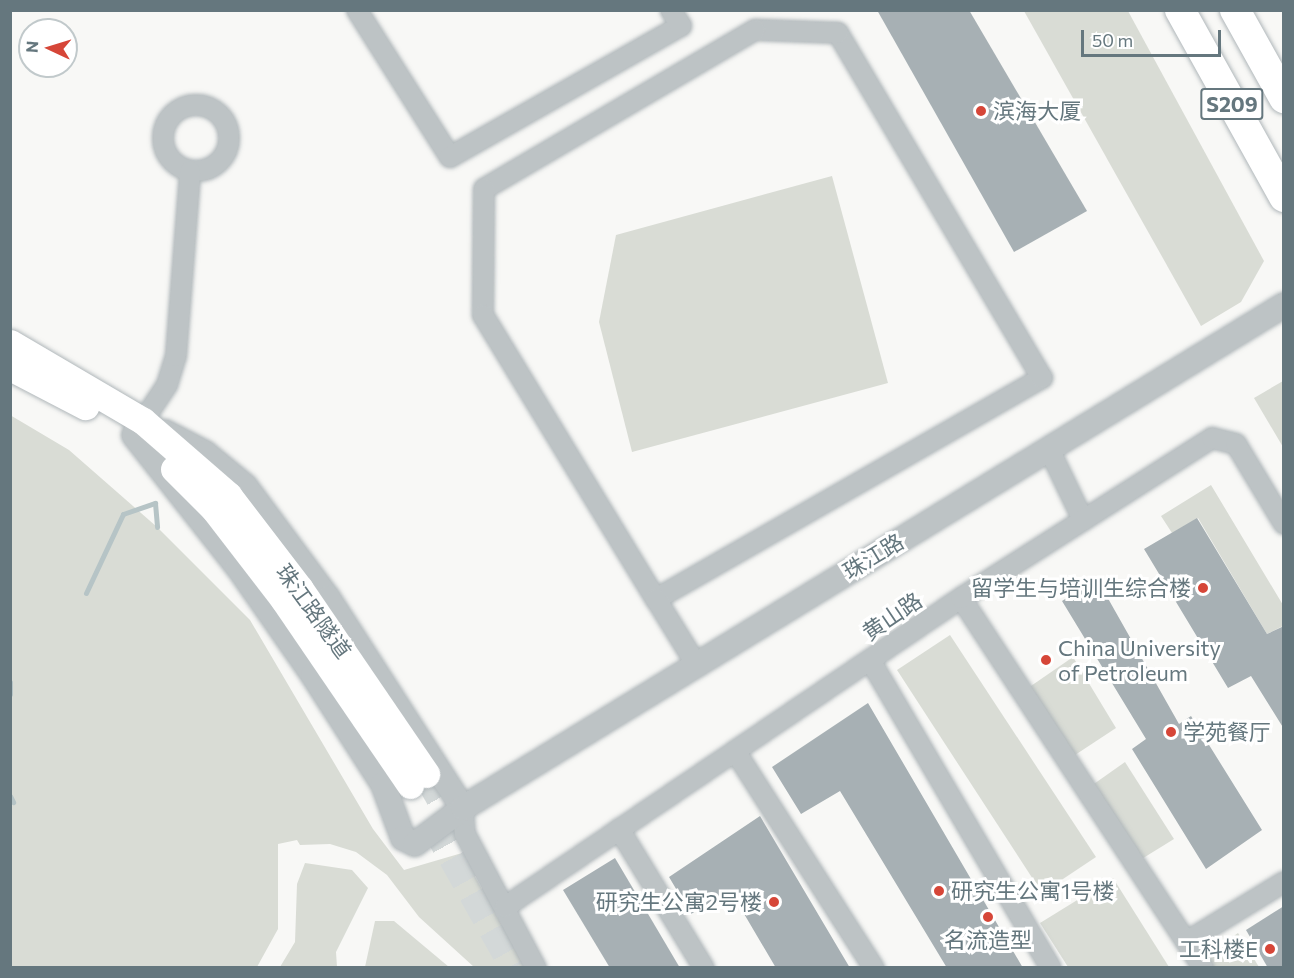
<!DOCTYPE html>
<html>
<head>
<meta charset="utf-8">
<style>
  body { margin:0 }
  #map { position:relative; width:1294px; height:978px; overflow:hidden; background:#f8f8f6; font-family:Commissioner,"Noto Sans SC",sans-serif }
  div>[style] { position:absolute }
  .green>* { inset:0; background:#d9dcd5 }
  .stream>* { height:5px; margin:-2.5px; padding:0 2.5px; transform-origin:2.5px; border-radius:2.5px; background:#b6c4c6 }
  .building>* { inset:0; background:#a7b0b4 }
  .secondary-tunnel>* { height:27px; margin-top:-13.5px; transform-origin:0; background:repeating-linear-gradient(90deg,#d3d8d8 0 27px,transparent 0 41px) }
  .roads { filter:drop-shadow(0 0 2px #b0b7ba) drop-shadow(0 0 2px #b0b7ba) }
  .minor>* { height:20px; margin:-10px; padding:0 10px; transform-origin:10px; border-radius:10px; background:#bdc3c5 }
  .minor>.ring { margin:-10px; padding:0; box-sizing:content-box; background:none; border:20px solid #bdc3c5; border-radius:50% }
  .tertiary>* { height:24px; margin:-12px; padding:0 12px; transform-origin:12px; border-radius:12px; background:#bdc3c5 }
  .secondary>* { height:27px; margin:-13.5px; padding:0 13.5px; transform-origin:13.5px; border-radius:13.5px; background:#fff }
  .primary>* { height:30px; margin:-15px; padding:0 15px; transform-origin:15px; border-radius:15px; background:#fff }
  .dots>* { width:16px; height:16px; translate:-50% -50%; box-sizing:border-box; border:3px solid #fff; border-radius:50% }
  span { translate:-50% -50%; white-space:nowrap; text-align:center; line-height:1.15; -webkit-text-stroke:6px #fff; paint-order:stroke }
  .shield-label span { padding:2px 4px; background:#fff; border:2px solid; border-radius:4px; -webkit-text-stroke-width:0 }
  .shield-label { font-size:21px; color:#65777e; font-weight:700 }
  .poi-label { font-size:22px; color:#65777e }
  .left { translate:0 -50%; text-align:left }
  .right { translate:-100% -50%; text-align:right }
  .street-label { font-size:22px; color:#65777e }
  .frame { position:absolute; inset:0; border:12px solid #65777e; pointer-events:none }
  .north { position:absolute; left:18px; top:18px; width:60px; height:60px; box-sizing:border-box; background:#fff; border:2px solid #c1c9cb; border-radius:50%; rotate:274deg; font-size:16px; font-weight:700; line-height:24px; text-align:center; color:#65777e }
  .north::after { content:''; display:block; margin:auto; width:21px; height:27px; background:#d64638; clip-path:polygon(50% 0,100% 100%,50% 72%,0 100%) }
  .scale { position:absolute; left:1081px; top:30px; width:140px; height:27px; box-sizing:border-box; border:3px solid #65777e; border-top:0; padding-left:8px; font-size:18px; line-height:21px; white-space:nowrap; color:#65777e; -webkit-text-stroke:4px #fff; paint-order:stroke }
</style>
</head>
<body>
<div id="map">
  <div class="green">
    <i style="clip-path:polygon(1024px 11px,1128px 11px,1264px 261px,1241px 302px,1201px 326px)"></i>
    <i style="clip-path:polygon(832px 176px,888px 383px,632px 452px,599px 322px,616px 235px)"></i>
    <i style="clip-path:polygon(1283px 381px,1283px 447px,1254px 398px)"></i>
    <i style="clip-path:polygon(10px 415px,69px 450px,157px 527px,250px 620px,373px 829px,404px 870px,462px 853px,525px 967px,474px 967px,419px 917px,387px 875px,356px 852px,330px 844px,300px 845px,297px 840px,278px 844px,278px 929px,257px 967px,11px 967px)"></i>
    <i style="clip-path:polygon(1211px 485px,1283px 605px,1283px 626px,1267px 634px,1198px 518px,1172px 533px,1161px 516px)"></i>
    <i style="clip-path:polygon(950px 635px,1096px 857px,1042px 893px,897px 670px)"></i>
    <i style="clip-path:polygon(1073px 657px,1116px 728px,1072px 757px,1028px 688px)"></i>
    <i style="clip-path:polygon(1125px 762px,1174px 839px,1140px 860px,1091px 786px)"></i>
    <i style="clip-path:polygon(305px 863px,352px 870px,368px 888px,336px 952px,337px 967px,280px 967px,295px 942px,297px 884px)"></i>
    <i style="clip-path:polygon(1113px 878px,1169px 967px,1068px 967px,1040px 923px)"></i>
    <i style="clip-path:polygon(375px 921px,394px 921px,449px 967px,365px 967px)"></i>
    <i style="clip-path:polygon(1238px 933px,1259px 967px,1211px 967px,1205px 956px)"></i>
  </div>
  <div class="stream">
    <i style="left:86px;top:593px;width:87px;rotate:-64.9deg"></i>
    <i style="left:123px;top:514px;width:34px;rotate:-19deg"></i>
    <i style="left:155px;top:503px;width:24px;rotate:85deg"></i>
    <i style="left:10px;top:682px;width:12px;rotate:90deg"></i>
    <i style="left:10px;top:796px;width:7px;rotate:63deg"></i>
  </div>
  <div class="building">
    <i style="clip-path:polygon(877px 10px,969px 10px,1087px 211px,1014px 252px)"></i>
    <i style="clip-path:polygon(1197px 518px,1267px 634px,1284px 626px,1284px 729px,1251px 676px,1228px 688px,1144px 549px)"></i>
    <i style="clip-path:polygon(1097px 579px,1179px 724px,1191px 716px,1262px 830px,1206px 869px,1132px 749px,1146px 739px,1062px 601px)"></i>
    <i style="clip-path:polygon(868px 703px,1023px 968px,947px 968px,840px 791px,801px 814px,772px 767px)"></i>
    <i style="clip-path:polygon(760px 816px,850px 968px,776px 968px,730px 890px,691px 914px,669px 877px)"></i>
    <i style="clip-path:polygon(615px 858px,680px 968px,610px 968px,563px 890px)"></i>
    <i style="clip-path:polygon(1284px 906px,1284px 968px,1268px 968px,1246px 930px)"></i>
  </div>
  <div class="secondary-tunnel">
    <i style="left:426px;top:774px;width:75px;rotate:60.4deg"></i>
    <i style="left:432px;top:822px;width:167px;rotate:60.7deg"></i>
  </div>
  <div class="roads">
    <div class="minor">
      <i style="left:357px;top:10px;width:174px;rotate:57.7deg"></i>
      <i style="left:450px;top:157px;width:266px;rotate:-29.6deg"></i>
      <i style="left:681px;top:26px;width:19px;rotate:-122deg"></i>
      <i class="ring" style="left:163px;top:105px;width:46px;height:46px"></i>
      <i style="left:137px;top:430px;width:54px;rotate:-56.3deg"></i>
      <i style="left:167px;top:385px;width:30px;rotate:-73deg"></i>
      <i style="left:176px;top:356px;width:185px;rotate:-85.6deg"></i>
      <i style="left:1049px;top:449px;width:79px;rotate:64.4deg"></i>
      <i style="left:961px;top:598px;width:442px;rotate:56.8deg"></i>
      <i style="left:656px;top:599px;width:445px;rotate:-29.8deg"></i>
      <i style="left:1042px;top:378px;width:401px;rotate:-120.6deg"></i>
      <i style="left:838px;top:33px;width:83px;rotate:-177.9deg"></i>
      <i style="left:755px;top:30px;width:314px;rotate:149.6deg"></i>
      <i style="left:484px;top:189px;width:126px;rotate:90.5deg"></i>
      <i style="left:483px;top:315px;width:333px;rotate:58.7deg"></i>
      <i style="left:656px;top:599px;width:76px;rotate:58.4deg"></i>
      <i style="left:870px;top:660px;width:357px;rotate:59.6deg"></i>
      <i style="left:735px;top:751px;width:258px;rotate:57.4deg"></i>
      <i style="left:463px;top:808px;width:26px;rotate:86deg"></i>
      <i style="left:465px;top:834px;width:152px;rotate:62.1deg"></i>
      <i style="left:619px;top:829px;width:163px;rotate:58.6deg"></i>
      <i style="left:505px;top:907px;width:551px;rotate:-34.12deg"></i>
      <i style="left:961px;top:598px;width:298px;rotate:-32.5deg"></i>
      <i style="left:1212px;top:438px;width:25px;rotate:14deg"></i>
      <i style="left:1236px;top:444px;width:93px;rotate:59deg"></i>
      <i style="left:1186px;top:942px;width:115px;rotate:-31.5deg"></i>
    </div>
    <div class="tertiary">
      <i style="left:165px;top:432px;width:45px;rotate:27.7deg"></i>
      <i style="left:205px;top:453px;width:52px;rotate:39.5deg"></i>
      <i style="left:245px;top:486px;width:139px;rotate:53.5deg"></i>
      <i style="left:328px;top:598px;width:250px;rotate:57.3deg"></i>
      <i style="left:134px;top:435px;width:168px;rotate:51.8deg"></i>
      <i style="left:238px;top:567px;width:131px;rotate:55.2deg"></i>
      <i style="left:313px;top:675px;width:130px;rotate:57.3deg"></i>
      <i style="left:383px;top:784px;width:58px;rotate:69.7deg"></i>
      <i style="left:403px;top:838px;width:13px;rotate:27deg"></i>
      <i style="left:415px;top:844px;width:60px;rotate:-36.9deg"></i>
      <i style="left:463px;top:808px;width:963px;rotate:-31.49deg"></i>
    </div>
    <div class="secondary">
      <i style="left:10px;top:343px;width:154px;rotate:30.4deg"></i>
      <i style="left:143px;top:421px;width:113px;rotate:41deg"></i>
      <i style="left:228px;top:495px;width:118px;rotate:52.5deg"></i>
      <i style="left:300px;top:589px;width:224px;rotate:55.7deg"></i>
      <i style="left:10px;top:367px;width:85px;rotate:27.5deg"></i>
      <i style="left:174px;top:469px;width:57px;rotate:45deg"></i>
      <i style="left:214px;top:509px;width:115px;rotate:52.4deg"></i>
      <i style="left:284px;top:600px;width:224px;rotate:55.7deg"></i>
    </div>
    <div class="primary">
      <i style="left:1180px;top:10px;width:214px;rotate:60.9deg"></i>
      <i style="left:1235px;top:10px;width:101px;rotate:60.9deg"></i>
    </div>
  </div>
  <div class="dots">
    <i style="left:981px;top:111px;background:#d64638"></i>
    <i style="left:1203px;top:588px;background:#d64638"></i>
    <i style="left:1046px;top:660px;background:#d64638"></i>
    <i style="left:1171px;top:732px;background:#d64638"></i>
    <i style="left:939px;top:891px;background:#d64638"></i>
    <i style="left:774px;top:902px;background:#d64638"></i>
    <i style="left:988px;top:917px;background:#d64638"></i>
    <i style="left:1270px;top:949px;background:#d64638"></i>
  </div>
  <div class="shield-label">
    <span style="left:1232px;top:104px">S209</span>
  </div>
  <div class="poi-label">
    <span class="left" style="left:993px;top:111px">滨海大厦</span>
    <span class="right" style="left:1191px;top:588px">留学生与培训生综合楼</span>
    <span class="left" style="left:1058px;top:660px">China University<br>of Petroleum</span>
    <span class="left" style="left:1183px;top:732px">学苑餐厅</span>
    <span class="left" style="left:951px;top:891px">研究生公寓1号楼</span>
    <span class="right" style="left:762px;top:902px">研究生公寓2号楼</span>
    <span style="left:988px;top:940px">名流造型</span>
    <span class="right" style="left:1258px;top:949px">工科楼E</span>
  </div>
  <div class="street-label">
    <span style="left:873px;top:556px;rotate:-31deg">珠江路</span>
    <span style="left:314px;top:611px;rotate:54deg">珠江路隧道</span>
    <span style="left:892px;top:616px;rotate:-34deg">黄山路</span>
  </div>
  <div class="frame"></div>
  <div class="north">N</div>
  <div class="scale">50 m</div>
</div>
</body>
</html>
